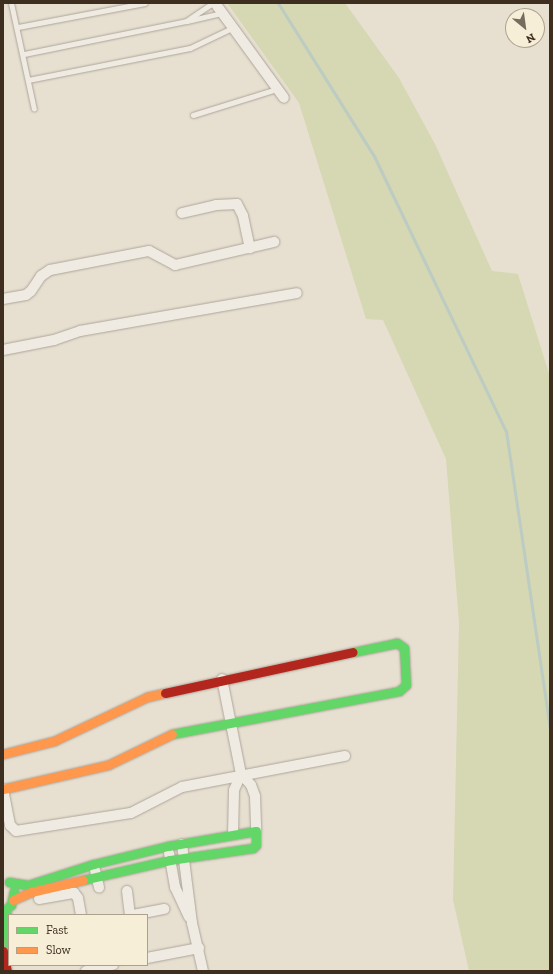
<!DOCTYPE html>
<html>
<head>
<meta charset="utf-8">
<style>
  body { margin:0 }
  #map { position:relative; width:553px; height:974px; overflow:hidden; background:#e7e0d1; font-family:"Zilla Slab",serif }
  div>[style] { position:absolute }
  .green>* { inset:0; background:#d6d7b3 }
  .stream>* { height:3px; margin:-1.5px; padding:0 1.5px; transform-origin:1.5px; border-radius:1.5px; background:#bcccc2 }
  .roads { filter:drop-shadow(0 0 1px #ada599) drop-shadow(0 0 1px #ada599) }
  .lane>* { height:5px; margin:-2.5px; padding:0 2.5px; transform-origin:2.5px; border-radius:2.5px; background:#efebe3 }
  .street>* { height:10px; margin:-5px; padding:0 5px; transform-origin:5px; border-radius:5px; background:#efebe3 }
  .fast>* { height:9px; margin:-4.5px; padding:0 4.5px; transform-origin:4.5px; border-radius:4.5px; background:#63d668 }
  .slow>* { height:9px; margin:-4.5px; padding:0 4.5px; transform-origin:4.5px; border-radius:4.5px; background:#ff974d }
  .jam>* { height:9px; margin:-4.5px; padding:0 4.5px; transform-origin:4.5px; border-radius:4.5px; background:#b3261e }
  span { translate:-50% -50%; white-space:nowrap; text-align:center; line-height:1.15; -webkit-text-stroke:4px #f7eed8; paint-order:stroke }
  .frame { position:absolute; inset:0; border:4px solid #3d2e20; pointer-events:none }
  .legend { position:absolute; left:8px; top:914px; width:140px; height:52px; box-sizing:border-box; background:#f7eed8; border:1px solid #ada18e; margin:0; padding:5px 7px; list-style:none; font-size:12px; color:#3d2e20 }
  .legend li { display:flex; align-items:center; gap:8px; height:20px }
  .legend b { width:20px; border:1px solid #ada18e }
  .north { position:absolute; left:505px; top:8px; width:40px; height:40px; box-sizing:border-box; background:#f7eed8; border:1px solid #ada18e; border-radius:50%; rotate:151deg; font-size:11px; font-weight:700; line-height:16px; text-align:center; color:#3d2e20 }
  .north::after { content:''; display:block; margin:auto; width:14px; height:18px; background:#786c5e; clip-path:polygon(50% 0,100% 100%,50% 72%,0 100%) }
</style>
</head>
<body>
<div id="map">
  <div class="green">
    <i style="clip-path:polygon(227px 3px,345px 3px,399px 78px,435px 144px,492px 271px,518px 274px,550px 377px,550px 971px,469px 971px,453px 900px,459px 623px,446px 459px,383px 320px,366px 319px,299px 103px)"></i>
  </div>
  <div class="stream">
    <i style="left:278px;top:3px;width:181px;rotate:57.9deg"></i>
    <i style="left:374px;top:156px;width:305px;rotate:64.4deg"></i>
    <i style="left:506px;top:431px;width:302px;rotate:81.6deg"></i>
  </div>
  <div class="roads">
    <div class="lane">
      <i style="left:11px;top:3px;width:108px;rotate:77.8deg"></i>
      <i style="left:187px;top:21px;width:35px;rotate:-13deg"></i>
      <i style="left:18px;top:27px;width:129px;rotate:-10.7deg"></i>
      <i style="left:24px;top:54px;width:165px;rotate:-11.5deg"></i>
      <i style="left:186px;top:21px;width:32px;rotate:-34deg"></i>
      <i style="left:28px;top:80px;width:165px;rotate:-11.2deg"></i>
      <i style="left:190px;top:48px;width:47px;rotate:-25.5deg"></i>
      <i style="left:193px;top:115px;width:88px;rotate:-17.2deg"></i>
    </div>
    <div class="street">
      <i style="left:215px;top:3px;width:117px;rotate:54deg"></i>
      <i style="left:182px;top:213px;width:35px;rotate:-13deg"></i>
      <i style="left:216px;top:205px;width:21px;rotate:-3deg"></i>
      <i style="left:237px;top:204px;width:13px;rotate:63deg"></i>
      <i style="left:243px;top:216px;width:33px;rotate:78deg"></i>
      <i style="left:3px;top:299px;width:23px;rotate:-10deg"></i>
      <i style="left:26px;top:295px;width:6px;rotate:-39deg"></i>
      <i style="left:31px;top:291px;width:18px;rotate:-56deg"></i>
      <i style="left:41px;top:276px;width:11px;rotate:-34deg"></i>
      <i style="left:50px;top:270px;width:101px;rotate:-10.9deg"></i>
      <i style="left:149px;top:251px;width:30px;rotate:28deg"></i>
      <i style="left:175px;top:265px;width:102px;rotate:-13.1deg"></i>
      <i style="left:3px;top:350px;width:52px;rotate:-11.1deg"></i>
      <i style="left:54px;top:340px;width:28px;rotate:-19deg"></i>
      <i style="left:80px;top:331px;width:220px;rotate:-9.9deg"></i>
      <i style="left:222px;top:679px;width:97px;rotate:78.7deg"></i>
      <i style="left:3px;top:789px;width:37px;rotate:79deg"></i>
      <i style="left:10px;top:825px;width:8px;rotate:45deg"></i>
      <i style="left:16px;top:831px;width:116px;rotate:-8.9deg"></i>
      <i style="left:131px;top:813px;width:57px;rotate:-27deg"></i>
      <i style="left:182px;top:787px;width:166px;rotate:-10.8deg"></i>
      <i style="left:233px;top:835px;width:45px;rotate:-88.7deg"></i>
      <i style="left:234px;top:790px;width:17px;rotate:-66deg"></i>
      <i style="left:241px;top:774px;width:15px;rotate:48deg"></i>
      <i style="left:251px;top:785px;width:12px;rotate:70deg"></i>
      <i style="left:255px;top:796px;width:35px;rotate:88deg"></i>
      <i style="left:182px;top:844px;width:80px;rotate:82.8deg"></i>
      <i style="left:192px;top:923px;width:49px;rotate:77.1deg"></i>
      <i style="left:169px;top:853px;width:35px;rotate:80deg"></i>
      <i style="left:175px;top:887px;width:33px;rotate:65deg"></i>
      <i style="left:95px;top:870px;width:18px;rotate:77deg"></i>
      <i style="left:127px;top:891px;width:24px;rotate:83deg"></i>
      <i style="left:39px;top:899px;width:36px;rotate:-10deg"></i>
      <i style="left:74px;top:893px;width:6px;rotate:51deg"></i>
      <i style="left:78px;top:898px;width:17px;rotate:80deg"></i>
      <i style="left:133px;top:915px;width:32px;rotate:-11deg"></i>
      <i style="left:147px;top:958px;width:53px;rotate:-10.9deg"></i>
      <i style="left:86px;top:971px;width:28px;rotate:-13deg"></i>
    </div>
    <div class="fast">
      <i style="left:172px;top:734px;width:231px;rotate:-10.7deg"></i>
      <i style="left:399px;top:691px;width:9px;rotate:-41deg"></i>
      <i style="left:406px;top:685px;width:37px;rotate:-93deg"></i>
      <i style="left:404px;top:648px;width:9px;rotate:-144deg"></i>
      <i style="left:397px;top:643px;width:45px;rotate:168.4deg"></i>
      <i style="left:9px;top:882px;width:19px;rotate:9deg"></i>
      <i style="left:28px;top:885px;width:69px;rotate:-17.7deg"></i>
      <i style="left:94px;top:864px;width:76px;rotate:-13.7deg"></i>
      <i style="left:168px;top:846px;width:89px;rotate:-9.7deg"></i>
      <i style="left:256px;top:831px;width:14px;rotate:90deg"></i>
      <i style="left:256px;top:845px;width:4px;rotate:135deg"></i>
      <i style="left:253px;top:848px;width:84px;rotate:171.8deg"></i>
      <i style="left:170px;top:860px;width:89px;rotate:167.1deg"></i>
      <i style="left:6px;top:910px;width:40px;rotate:85.7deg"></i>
      <i style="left:3px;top:911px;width:10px;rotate:-37deg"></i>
      <i style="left:11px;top:905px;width:14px;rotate:-78deg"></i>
    </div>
    <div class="slow">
      <i style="left:3px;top:754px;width:53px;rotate:-14.3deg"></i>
      <i style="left:54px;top:741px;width:103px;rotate:-25.3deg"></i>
      <i style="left:147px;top:697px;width:18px;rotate:-13deg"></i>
      <i style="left:3px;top:789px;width:108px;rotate:-12.9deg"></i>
      <i style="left:108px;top:765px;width:71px;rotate:-25.8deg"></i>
      <i style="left:13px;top:900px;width:20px;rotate:-24deg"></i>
      <i style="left:31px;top:892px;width:53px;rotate:-13deg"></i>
    </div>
    <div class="jam">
      <i style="left:165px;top:693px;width:192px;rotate:-12.3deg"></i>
      <i style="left:3px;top:951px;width:20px;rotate:79deg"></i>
    </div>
  </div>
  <div class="frame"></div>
  <ul class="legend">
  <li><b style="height:5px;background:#63d668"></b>Fast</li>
  <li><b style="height:5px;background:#ff974d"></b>Slow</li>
  </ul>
  <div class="north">N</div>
</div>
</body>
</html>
